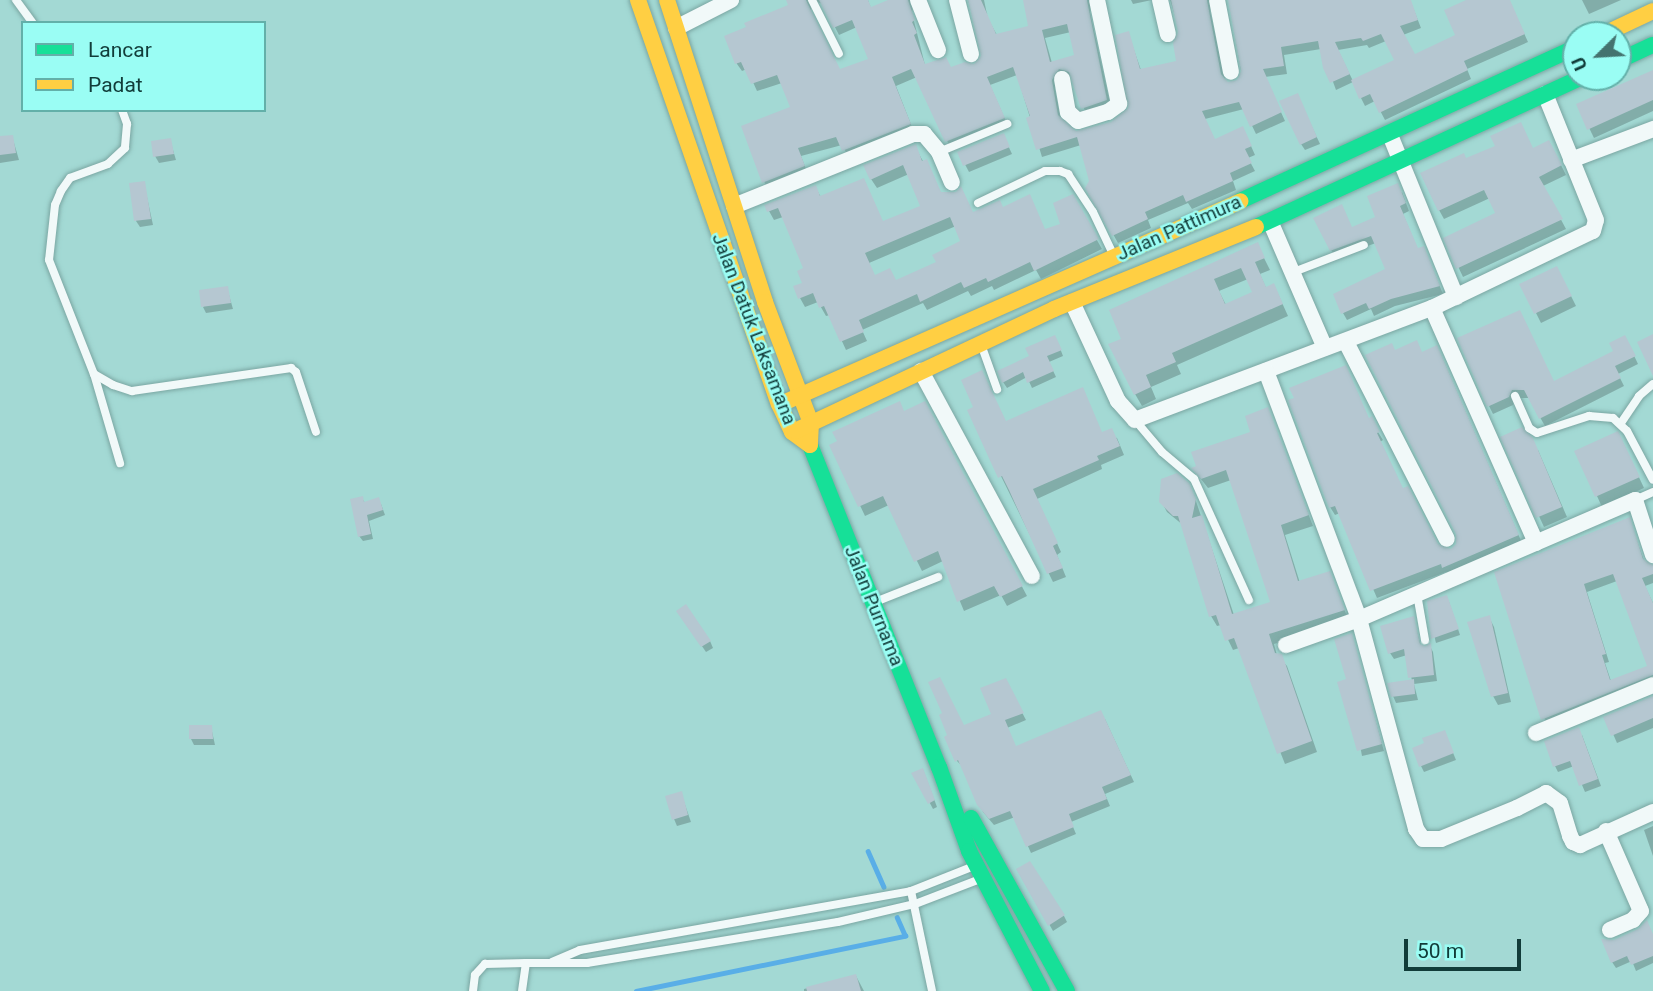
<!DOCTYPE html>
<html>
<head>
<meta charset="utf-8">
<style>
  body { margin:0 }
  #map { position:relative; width:1653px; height:991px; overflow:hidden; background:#a3d9d4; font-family:Roboto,sans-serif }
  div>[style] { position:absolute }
  .shadow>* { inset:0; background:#0003 }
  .stream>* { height:4.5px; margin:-2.25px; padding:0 2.25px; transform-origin:2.25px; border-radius:2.25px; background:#59aee7 }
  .building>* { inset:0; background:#b5c7d1 }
  .roads { filter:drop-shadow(0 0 2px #7aa6a2) drop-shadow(0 0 2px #7aa6a2) }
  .lane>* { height:8px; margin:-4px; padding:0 4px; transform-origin:4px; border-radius:4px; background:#f1f9f9 }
  .street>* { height:16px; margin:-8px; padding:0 8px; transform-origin:8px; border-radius:8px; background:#f1f9f9 }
  .fast>* { height:16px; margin:-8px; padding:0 8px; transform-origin:8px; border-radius:8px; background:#16e098 }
  .slow>* { height:16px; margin:-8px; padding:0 8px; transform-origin:8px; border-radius:8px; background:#ffcf43 }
  span { translate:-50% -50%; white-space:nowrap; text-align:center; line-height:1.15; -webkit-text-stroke:5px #9afdf4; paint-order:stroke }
  .street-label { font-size:19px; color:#113c39 }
  .legend { position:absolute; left:21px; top:21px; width:245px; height:91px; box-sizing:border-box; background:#9afdf4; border:2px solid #63b0a9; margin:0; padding:9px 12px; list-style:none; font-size:21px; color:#113c39 }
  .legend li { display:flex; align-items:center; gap:14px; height:35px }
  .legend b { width:35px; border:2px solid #63b0a9 }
  .north { position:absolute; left:1562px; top:21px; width:70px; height:70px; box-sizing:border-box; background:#9afdf4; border:2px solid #63b0a9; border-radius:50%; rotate:246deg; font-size:19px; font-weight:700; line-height:28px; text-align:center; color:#113c39 }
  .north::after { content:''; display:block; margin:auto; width:24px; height:32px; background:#44736f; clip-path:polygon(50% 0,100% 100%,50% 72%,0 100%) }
  .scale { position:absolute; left:1404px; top:939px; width:117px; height:32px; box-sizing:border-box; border:4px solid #113c39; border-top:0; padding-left:9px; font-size:21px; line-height:24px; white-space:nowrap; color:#113c39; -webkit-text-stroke:5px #9afdf4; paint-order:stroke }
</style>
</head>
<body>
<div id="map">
  <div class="shadow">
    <i style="clip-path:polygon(evenodd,788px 0,868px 0,871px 9px,893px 0,914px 0,912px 13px,925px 65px,951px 69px,979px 63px,983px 51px,968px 0,984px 0,988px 19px,997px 35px,1031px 27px,1024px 0,1092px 0,1090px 12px,1111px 108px,1087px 116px,1071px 76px,1060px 78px,1055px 89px,1061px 120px,1071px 131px,1081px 133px,1112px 124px,1130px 109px,1128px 33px,1141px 70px,1178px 63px,1180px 32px,1170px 0,1215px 0,1210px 11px,1226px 83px,1234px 84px,1242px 77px,1229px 0,1410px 0,1421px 28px,1403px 35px,1414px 56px,1458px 36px,1470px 0,1509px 0,1528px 42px,1467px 69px,1471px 79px,1385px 120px,1375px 101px,1365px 106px,1353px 82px,1336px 90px,1321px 49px,1284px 55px,1287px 74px,1265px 77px,1285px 121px,1256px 134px,1244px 109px,1205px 119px,1215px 141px,1247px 137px,1255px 155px,1248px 158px,1255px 171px,1233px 181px,1236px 190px,1192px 209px,1188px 203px,1148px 220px,1151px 228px,1118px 243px,1087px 188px,1091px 181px,1081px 145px,1042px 157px,1017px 75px,990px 85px,1008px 126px,951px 149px,917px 77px,896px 86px,914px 132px,849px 158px,842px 145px,801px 156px,808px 174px,768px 191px,743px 127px,793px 108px,782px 83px,757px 91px,747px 69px,742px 71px,737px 64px,727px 37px,791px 6px,788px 0,814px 1px,823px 4px,839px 35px,857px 27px,870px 60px,839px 71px,810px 12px,814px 1px,788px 0,1071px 32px,1076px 56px,1052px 63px,1045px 38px,1071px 32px,788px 0,1386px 41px,1396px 60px,1353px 81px,1338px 50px,1367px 45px,1369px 48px,1386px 41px)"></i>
    <i style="clip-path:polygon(1131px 0,1152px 0,1133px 4px)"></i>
    <i style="clip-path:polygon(1582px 0,1621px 0,1589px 14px)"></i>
    <i style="clip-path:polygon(1653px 71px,1653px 111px,1594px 138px,1578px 105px)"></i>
    <i style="clip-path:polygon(1300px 101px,1320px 144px,1305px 150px,1301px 144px)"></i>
    <i style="clip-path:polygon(12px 136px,19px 160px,0 163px,0 138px)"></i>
    <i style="clip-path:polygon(170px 140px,176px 160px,159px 163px,155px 156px)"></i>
    <i style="clip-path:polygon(1006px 141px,1012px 154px,969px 172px,959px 153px)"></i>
    <i style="clip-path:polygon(evenodd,915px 147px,941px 193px,973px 213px,1003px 209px,1045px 231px,1062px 225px,1072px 196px,1102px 249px,1041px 279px,1036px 270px,994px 290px,992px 286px,971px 296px,968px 291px,927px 310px,923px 303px,862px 330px,867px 341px,846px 350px,830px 315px,826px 316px,818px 302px,805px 307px,800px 298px,806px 269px,783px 217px,774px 220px,769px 211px,815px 187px,821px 197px,883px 223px,923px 207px,909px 174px,877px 188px,871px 179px,915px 147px,956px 226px,963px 242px,938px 263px,896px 282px,875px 277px,869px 263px,956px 226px)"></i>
    <i style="clip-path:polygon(1533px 150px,1554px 151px,1566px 175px,1543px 186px,1566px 229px,1463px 277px,1445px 239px,1497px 214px,1490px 198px,1444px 219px,1439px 210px,1466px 160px)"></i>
    <i style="clip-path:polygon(144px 183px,153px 225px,140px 227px,136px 221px)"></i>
    <i style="clip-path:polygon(1402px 192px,1409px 211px,1403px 214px,1418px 250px,1427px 255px,1443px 294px,1395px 306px,1374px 316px,1371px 309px,1347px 320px,1343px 313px,1387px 270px,1376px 243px,1336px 257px,1331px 250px,1352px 229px,1378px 218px)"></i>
    <i style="clip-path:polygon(evenodd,1257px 244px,1270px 270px,1260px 274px,1266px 288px,1274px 285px,1288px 316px,1177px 365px,1181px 374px,1151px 387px,1156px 399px,1142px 406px,1135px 394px,1123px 339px,1257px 244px,1248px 279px,1254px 293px,1226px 305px,1219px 291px,1248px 279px)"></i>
    <i style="clip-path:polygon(1562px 278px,1576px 306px,1541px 323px,1536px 313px)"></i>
    <i style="clip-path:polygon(227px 288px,233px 309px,206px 313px,203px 307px)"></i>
    <i style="clip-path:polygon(1524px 320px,1554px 383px,1629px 345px,1638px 364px,1618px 374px,1624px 386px,1545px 426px,1529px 398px,1516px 398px,1513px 405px,1493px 414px,1489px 406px)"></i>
    <i style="clip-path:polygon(1058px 343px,1063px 356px,1049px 362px,1056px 377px,1032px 388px,1027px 377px,1007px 388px,1003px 382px)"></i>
    <i style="clip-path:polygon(1395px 352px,1441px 355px,1522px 543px,1448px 575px,1446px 572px,1377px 598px,1340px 513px,1335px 515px,1330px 507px,1370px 419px,1383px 440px,1380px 442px,1403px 490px,1440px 549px,1452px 550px,1458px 545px,1458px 534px)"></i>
    <i style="clip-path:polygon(1268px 410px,1313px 526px,1285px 535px,1300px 583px,1329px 573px,1349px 621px,1274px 644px,1277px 655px,1287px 666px,1317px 752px,1285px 764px,1239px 648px,1233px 650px,1221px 625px,1217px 626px,1211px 616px,1183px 525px,1167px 512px,1161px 501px,1194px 495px,1234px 615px,1272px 603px,1231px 480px,1208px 488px,1193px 469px,1253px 433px)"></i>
    <i style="clip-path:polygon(969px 411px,1006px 423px,1103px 434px,1117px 438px,1124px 455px,1101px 465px,1102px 469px,1037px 499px,1061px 552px,1057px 555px,1066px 577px,1053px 582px)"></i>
    <i style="clip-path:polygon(905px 412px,930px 413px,1027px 596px,1007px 606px,1001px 595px,964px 611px,943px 561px,922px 571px,889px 505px,865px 516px,832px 446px)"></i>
    <i style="clip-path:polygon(1503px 438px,1538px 450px,1567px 517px,1544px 527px)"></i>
    <i style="clip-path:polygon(1623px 443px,1644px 488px,1602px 507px,1577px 452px)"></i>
    <i style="clip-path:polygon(362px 498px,365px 503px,381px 504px,385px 515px,369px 521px,373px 539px,363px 541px,359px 536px)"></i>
    <i style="clip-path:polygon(evenodd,1629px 519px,1645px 563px,1653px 567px,1653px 583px,1645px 586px,1653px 603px,1653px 683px,1547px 726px,1496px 573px,1629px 519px,1617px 581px,1649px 667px,1611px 681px,1605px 663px,1609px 662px,1587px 592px,1617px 581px)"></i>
    <i style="clip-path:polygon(1449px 602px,1460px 635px,1436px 643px,1429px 614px)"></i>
    <i style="clip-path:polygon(682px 617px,710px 641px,713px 648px,706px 652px)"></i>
    <i style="clip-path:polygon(1489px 617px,1494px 627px,1511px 702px,1498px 705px,1493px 696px)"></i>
    <i style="clip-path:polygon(1413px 618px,1421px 646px,1430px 646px,1433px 652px,1437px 681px,1414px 684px,1418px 700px,1396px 703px,1393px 696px,1412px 681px,1407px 655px,1394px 659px,1390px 653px)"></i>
    <i style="clip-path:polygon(1351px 635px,1384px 751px,1362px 756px,1348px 681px)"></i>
    <i style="clip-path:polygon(1005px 680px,1026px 720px,1007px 728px,1016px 748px,1105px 719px,1134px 782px,1105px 794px,1110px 806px,1071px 822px,1076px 834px,1031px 853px,1015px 817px,994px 825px,983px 812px,963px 767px,957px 761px,964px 728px,993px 715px)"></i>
    <i style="clip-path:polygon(1653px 698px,1653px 728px,1617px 743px,1606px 718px)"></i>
    <i style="clip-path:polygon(211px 727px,215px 745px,194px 745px,191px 739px)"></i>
    <i style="clip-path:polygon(1582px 735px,1601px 786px,1585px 792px,1574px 766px,1558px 772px,1555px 766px)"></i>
    <i style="clip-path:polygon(1447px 738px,1456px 760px,1424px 772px,1421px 766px)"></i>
    <i style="clip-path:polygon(923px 770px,937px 807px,933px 809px,914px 773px)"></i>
    <i style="clip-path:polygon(681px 793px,691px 822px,677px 826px,674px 819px)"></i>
    <i style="clip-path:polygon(1653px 826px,1653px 856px,1644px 830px)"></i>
    <i style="clip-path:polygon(1018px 869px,1064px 916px,1067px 922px,1053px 931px)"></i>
    <i style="clip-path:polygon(1653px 936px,1653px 963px,1636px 971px,1632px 961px,1616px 968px,1612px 962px,1614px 941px)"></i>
    <i style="clip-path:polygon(856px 976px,864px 991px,804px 991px,804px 989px)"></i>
  </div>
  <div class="stream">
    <i style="left:868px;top:851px;width:39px;rotate:66deg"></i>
    <i style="left:636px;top:991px;width:275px;rotate:-11.6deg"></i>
    <i style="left:905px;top:936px;width:20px;rotate:-114deg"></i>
  </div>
  <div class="building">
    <i style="clip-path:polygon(evenodd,786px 0,806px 0,840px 69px,868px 59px,852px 20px,833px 28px,819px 0,868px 0,871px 7px,888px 0,908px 0,915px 20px,912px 22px,917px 33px,914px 35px,925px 64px,946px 57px,951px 67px,965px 62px,974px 64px,981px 56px,968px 0,981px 0,996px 34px,1028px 26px,1023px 0,1087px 0,1107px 100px,1081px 109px,1069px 72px,1059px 69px,1052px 80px,1058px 115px,1076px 131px,1111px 122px,1128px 108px,1115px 35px,1129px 31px,1140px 69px,1176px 61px,1173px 43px,1178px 32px,1171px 0,1207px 0,1221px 74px,1228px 82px,1237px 80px,1241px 71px,1228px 0,1411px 0,1418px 20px,1400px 26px,1415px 54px,1455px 35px,1444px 10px,1466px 0,1510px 0,1525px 34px,1464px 61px,1468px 70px,1379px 113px,1370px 94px,1359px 99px,1351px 80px,1394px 60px,1381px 34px,1363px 41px,1361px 38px,1335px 42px,1350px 74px,1330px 83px,1323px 68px,1318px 41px,1281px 47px,1284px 66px,1263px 69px,1282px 112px,1250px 127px,1239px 102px,1202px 111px,1215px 139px,1243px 126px,1252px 146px,1245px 149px,1252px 163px,1230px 173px,1233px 181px,1186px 202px,1183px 195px,1145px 212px,1148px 219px,1112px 236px,1085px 188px,1089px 181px,1077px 137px,1036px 150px,1026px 118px,1030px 116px,1013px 67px,987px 77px,1005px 118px,945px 142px,911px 69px,892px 77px,911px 124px,842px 151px,836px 137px,798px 148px,805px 166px,762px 183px,741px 126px,790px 107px,777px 75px,751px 84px,741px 62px,735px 64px,724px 36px,746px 27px,744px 23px,788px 5px,786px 0,1067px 24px,1074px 55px,1050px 62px,1042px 30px,1067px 24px)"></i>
    <i style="clip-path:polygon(1653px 70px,1653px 100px,1587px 130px,1576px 104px)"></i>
    <i style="clip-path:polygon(1298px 93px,1317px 137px,1300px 145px,1279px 101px)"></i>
    <i style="clip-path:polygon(1521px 122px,1533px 148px,1549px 140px,1562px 165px,1539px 177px,1563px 219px,1456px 269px,1443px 238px,1495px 213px,1484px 190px,1438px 211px,1420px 173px,1464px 153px,1466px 158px,1495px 146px,1490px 136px)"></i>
    <i style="clip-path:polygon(1004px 133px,1010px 147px,963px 166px,957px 152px)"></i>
    <i style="clip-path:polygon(13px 135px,16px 153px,0 155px,0 136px)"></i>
    <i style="clip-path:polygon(171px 138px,174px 154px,153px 157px,151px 141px)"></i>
    <i style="clip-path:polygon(evenodd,916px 144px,922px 161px,927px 159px,941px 192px,956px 192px,961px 186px,973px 212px,1000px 200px,1003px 207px,1030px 194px,1045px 229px,1060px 224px,1053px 203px,1073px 194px,1099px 239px,1034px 271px,1030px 262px,988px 282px,986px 278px,964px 288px,961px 282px,920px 302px,917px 294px,859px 320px,864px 332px,840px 342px,824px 306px,819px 308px,813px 293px,798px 299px,793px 286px,802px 283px,797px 271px,803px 268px,778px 208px,767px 212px,764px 205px,816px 185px,820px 196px,864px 178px,883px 221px,920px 206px,903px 165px,870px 180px,863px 165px,916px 144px,950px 217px,960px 241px,932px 255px,936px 262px,896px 280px,890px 268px,875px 275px,865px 253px,950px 217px)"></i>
    <i style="clip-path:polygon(145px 181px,151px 219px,134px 221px,129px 183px)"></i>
    <i style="clip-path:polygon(1398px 183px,1406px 203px,1400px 206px,1418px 248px,1424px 246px,1440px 286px,1391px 299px,1369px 309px,1366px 303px,1341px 314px,1333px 294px,1385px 269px,1371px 236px,1330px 251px,1313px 218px,1342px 204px,1352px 227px,1375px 217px,1367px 196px)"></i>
    <i style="clip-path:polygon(evenodd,1258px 242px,1265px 258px,1255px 262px,1266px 287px,1274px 283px,1283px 304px,1172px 353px,1176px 362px,1146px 375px,1151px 387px,1134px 395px,1108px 344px,1121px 339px,1109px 310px,1258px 242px,1241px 268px,1252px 292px,1225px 304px,1214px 279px,1241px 268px)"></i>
    <i style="clip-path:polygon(1557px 266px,1572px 296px,1534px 314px,1519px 284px)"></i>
    <i style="clip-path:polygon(228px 286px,231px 303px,201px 307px,199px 290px)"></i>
    <i style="clip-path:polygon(1520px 310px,1554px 381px,1613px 351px,1609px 343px,1625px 335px,1636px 356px,1615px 366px,1621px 378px,1539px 419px,1524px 390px,1512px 390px,1509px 397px,1487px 407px,1457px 338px)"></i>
    <i style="clip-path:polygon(1653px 334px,1653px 376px,1637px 342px)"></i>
    <i style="clip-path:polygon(1055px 335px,1062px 350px,1047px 356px,1054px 371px,1027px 383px,1023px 372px,1002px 383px,997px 371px,1029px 356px,1025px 348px)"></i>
    <i style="clip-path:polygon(1417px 340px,1422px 352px,1437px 345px,1519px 535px,1442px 568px,1441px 564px,1370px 591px,1335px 506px,1329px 508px,1288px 400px,1294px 398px,1289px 388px,1346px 365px,1369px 418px,1372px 416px,1380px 432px,1377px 433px,1403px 488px,1408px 486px,1438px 544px,1451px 549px,1456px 544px,1456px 534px,1365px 355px,1392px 343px,1395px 350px)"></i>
    <i style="clip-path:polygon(982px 370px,1006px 421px,1083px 387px,1102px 432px,1112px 428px,1120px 446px,1097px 456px,1099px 460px,1033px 489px,1058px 543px,1053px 546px,1063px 568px,1047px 574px,1009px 490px,1002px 476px,998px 478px,967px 410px,973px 407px,961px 380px)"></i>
    <i style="clip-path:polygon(900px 401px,904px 411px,925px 401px,1023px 586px,1000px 597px,994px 586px,957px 602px,938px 551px,914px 562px,883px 496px,858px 507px,829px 445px,837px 441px,832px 432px)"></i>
    <i style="clip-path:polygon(1268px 407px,1309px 515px,1281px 525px,1298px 581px,1330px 571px,1345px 610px,1269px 634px,1275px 653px,1282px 654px,1312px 741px,1277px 754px,1234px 638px,1225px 641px,1216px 615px,1209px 617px,1178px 516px,1173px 516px,1159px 502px,1161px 479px,1177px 473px,1189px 483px,1196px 499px,1192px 518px,1202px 515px,1232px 614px,1270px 602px,1226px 470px,1201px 479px,1191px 468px,1196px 466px,1191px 452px,1250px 432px,1245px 416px)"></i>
    <i style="clip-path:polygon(1522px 427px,1533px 438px,1562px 507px,1536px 518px,1500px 437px)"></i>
    <i style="clip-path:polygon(1618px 431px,1640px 477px,1595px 497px,1574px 451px)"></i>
    <i style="clip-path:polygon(363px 496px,364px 502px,379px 497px,383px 510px,367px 515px,371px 534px,358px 537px,350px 499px)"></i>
    <i style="clip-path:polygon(evenodd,1630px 517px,1643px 559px,1653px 565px,1653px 574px,1642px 578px,1653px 603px,1653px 675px,1541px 720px,1494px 572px,1630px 517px,1613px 574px,1647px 666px,1610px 680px,1602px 655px,1606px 654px,1584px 584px,1613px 574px)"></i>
    <i style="clip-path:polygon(1447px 595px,1459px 629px,1431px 639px,1427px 601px)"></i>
    <i style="clip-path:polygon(686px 604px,711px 641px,701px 647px,676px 611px)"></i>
    <i style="clip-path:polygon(1490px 615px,1508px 693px,1491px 697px,1467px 622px)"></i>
    <i style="clip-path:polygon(1414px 616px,1420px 644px,1425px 646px,1431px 643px,1434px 675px,1408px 678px,1404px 649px,1388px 654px,1380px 626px)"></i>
    <i style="clip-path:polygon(1352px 633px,1382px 744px,1357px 751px,1337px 682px,1346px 679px,1334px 639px)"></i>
    <i style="clip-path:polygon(940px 677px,964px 725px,991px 714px,980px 688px,1006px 678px,1024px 713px,1005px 720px,1016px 746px,1101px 710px,1131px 775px,1102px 787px,1107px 799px,1069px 814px,1074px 827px,1026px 847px,1010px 811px,989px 819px,977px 805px,958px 760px,955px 762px,944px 737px,947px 735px,939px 715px,942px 713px,928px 682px)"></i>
    <i style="clip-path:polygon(1414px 679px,1415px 694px,1391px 697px,1387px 683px)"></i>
    <i style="clip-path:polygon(1653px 696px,1653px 718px,1611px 736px,1603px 717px)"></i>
    <i style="clip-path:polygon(189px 725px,212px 725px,213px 739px,189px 739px)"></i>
    <i style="clip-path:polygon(1579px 727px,1598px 779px,1579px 786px,1570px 761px,1553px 767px,1544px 741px)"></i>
    <i style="clip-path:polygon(1445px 730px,1454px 753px,1419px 767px,1412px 748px,1424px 743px,1422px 738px)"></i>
    <i style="clip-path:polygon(923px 768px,935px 800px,928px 804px,911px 773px)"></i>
    <i style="clip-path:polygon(682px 791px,688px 815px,672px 820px,665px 796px)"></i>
    <i style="clip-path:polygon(1030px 861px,1065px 915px,1048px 926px,1016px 869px)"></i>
    <i style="clip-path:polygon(1647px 920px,1653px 934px,1653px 956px,1631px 965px,1627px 956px,1611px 963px,1601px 939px,1614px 940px,1638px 929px)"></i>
    <i style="clip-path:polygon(856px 974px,861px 991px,807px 991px,806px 987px)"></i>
  </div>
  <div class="roads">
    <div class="lane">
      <i style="left:16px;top:0;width:29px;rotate:54deg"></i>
      <i style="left:812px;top:0;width:60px;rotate:63.4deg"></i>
      <i style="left:122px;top:110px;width:15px;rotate:70deg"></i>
      <i style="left:127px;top:124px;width:24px;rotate:95deg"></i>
      <i style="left:125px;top:148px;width:23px;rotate:137deg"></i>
      <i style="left:108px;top:164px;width:40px;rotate:159.8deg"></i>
      <i style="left:70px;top:178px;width:16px;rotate:125deg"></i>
      <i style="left:61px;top:191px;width:15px;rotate:113deg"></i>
      <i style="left:55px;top:205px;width:55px;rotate:96.2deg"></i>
      <i style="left:49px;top:260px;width:123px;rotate:68.5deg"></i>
      <i style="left:94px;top:374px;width:22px;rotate:30deg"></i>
      <i style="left:113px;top:385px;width:20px;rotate:18deg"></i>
      <i style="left:132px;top:391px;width:161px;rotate:-8.2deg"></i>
      <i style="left:291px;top:368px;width:6px;rotate:39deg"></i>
      <i style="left:296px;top:372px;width:63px;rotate:71.6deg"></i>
      <i style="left:939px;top:152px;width:74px;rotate:-22.4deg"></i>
      <i style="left:978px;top:203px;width:74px;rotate:-25.5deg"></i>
      <i style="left:1045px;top:171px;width:15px"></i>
      <i style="left:1060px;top:171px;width:9px;rotate:21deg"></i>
      <i style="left:1068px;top:174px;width:45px;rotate:56.7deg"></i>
      <i style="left:1093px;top:212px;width:47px;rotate:64.5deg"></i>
      <i style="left:1291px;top:273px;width:78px;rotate:-21deg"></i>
      <i style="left:982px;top:347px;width:45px;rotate:70.3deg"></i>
      <i style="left:94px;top:374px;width:93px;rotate:73.7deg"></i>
      <i style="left:1515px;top:396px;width:35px;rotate:66deg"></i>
      <i style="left:1529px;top:428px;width:9px;rotate:32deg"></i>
      <i style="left:1537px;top:433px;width:55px;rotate:-18.1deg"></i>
      <i style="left:1589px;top:416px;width:24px;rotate:5deg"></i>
      <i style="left:1613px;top:418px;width:19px;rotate:43deg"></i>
      <i style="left:1627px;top:431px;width:55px;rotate:62deg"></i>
      <i style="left:1135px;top:420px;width:42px;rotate:49.8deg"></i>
      <i style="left:1162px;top:452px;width:42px;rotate:40.2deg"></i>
      <i style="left:1194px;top:479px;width:133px;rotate:65.6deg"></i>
      <i style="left:1621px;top:423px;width:32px;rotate:-56deg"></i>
      <i style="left:1639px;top:396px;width:18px;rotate:-41deg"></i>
      <i style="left:1635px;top:500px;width:20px;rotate:-24deg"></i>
      <i style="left:1417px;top:594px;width:47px;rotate:80.1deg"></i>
      <i style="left:875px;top:602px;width:68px;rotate:-21.6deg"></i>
      <i style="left:911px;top:891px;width:102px;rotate:78.1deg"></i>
      <i style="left:552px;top:962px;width:30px;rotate:-23deg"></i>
      <i style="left:580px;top:950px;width:336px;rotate:-10.1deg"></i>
      <i style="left:911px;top:891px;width:68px;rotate:-21.6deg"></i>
      <i style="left:473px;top:991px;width:16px;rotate:-83deg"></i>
      <i style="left:475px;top:975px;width:15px;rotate:-48deg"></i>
      <i style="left:485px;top:964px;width:41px;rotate:-1.4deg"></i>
      <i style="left:522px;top:991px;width:28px;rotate:-82deg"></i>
      <i style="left:526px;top:963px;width:61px"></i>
      <i style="left:587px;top:963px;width:254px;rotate:-9.3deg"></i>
      <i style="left:838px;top:922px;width:79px;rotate:-13.2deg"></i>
      <i style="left:915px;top:904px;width:70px;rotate:-21deg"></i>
    </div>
    <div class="street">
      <i style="left:918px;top:0;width:54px;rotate:68.2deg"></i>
      <i style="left:957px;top:0;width:56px;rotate:75.5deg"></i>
      <i style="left:1160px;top:0;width:35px;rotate:77deg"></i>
      <i style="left:1217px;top:0;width:73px;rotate:79deg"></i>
      <i style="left:676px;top:28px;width:62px;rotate:-27deg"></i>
      <i style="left:1062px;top:79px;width:34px;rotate:80deg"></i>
      <i style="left:1068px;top:112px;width:13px;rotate:42deg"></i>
      <i style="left:1078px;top:121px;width:31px;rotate:-17deg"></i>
      <i style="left:1108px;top:112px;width:14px;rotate:-36deg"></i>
      <i style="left:1119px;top:104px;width:106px;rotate:-101.9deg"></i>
      <i style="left:1390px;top:135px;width:175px;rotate:67.8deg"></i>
      <i style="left:1571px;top:160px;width:88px;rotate:-20.7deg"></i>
      <i style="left:734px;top:206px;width:193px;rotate:-21.9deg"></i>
      <i style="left:913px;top:134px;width:11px"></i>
      <i style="left:924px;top:134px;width:23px;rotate:50deg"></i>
      <i style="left:939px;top:152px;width:33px;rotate:67deg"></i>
      <i style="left:1270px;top:221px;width:138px;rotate:66.6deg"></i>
      <i style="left:1072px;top:302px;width:109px;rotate:65.1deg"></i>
      <i style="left:1118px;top:401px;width:25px;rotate:48deg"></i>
      <i style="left:1135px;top:420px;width:317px;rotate:-20.7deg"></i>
      <i style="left:1432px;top:308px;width:178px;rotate:-25.6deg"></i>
      <i style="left:1593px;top:231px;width:11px;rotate:-75deg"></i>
      <i style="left:1596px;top:220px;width:136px;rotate:-112deg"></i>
      <i style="left:1432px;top:308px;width:257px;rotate:66.1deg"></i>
      <i style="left:1346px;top:342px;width:221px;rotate:62.9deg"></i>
      <i style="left:921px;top:371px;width:233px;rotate:61.6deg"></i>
      <i style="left:1266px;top:371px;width:265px;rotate:69.4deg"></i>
      <i style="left:1359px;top:619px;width:218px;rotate:74.8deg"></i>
      <i style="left:1416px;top:829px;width:12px;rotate:55deg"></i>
      <i style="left:1423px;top:839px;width:18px"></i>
      <i style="left:1441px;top:839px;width:82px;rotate:-22.2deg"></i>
      <i style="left:1517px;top:808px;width:33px;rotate:-27deg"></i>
      <i style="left:1546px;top:793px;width:17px;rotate:36deg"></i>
      <i style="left:1560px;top:803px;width:34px;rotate:73deg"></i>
      <i style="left:1570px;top:836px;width:7px;rotate:63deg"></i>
      <i style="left:1573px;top:842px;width:8px;rotate:23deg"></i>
      <i style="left:1580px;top:845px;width:80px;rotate:-24.3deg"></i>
      <i style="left:1286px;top:645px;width:77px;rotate:-19.6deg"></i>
      <i style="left:1359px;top:619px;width:301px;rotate:-23.3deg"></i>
      <i style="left:1635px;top:500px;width:58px;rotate:71.9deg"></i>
      <i style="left:1536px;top:733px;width:126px;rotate:-22.3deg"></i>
      <i style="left:1606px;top:831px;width:87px;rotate:66.4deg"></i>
      <i style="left:1641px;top:911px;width:12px;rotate:132deg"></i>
      <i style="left:1633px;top:920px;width:25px;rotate:157deg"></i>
    </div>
    <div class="fast">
      <i style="left:1618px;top:61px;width:38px;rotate:-25deg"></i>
      <i style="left:1240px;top:201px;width:370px;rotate:-24.6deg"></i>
      <i style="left:1256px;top:227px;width:359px;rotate:-24.7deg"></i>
      <i style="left:810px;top:445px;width:347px;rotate:68.2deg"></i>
      <i style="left:939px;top:767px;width:89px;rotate:70.3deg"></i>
      <i style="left:969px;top:851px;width:158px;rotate:62.5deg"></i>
      <i style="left:971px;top:818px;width:198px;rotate:61deg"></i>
    </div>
    <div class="slow">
      <i style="left:638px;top:0;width:428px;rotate:70.8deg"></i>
      <i style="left:779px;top:404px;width:31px;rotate:65deg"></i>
      <i style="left:792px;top:432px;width:22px;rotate:36deg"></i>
      <i style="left:667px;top:0;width:318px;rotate:72deg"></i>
      <i style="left:765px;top:302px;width:129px;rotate:69.2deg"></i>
      <i style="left:811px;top:423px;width:22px;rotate:93deg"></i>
      <i style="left:1602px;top:35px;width:56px;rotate:-25.2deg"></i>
      <i style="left:783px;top:403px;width:500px;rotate:-23.8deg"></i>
      <i style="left:795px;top:431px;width:286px;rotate:-25.2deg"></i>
      <i style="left:1054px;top:309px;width:218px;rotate:-22.1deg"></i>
    </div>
  </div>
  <div class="street-label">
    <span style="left:1179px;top:228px;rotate:-24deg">Jalan Pattimura</span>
    <span style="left:754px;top:329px;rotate:69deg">Jalan Datuk Laksamana</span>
    <span style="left:874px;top:606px;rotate:68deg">Jalan Purnama</span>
  </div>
  <ul class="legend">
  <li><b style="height:9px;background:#16e098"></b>Lancar</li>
  <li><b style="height:9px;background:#ffcf43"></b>Padat</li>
  </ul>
  <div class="north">U</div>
  <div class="scale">50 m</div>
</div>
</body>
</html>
